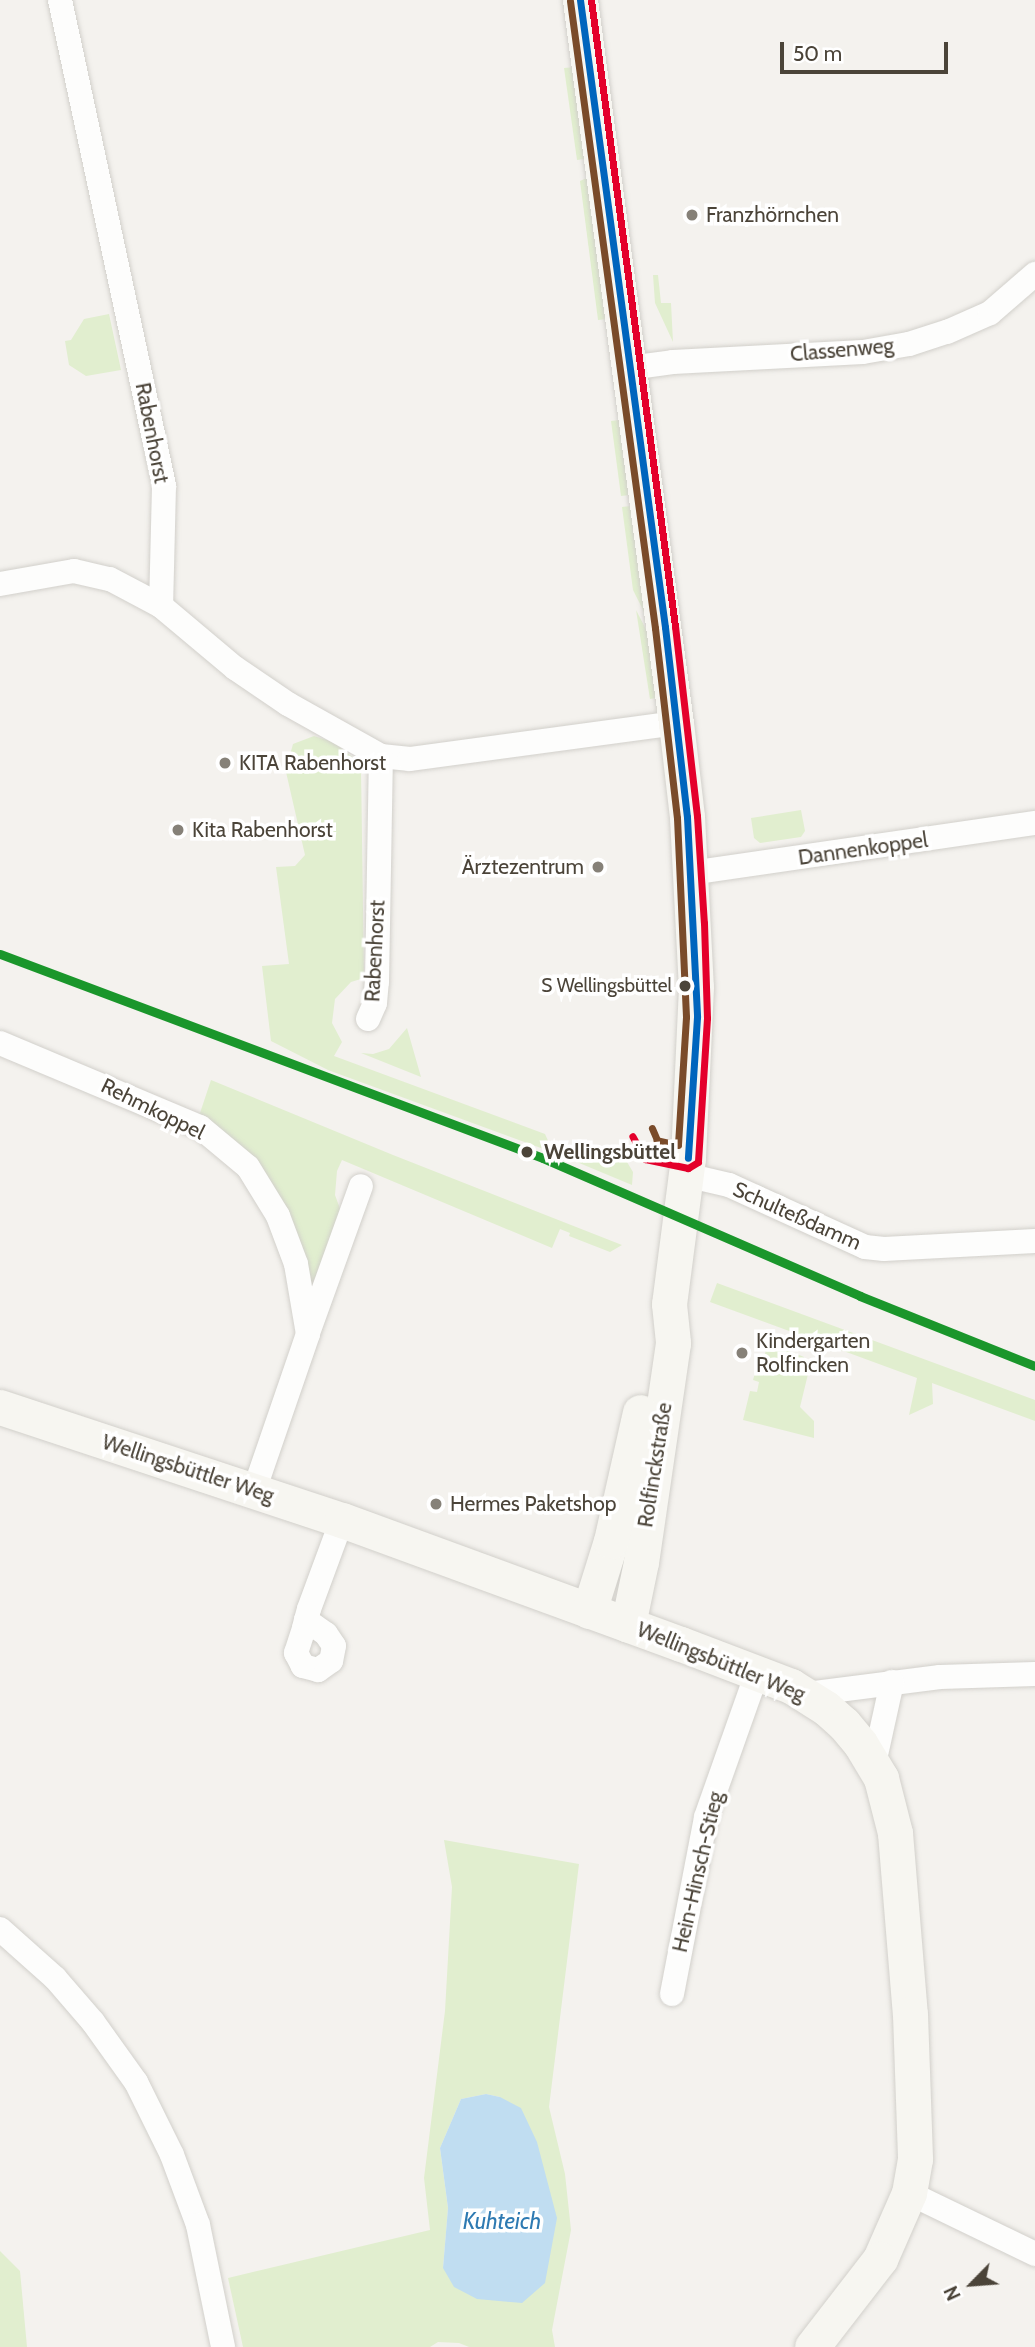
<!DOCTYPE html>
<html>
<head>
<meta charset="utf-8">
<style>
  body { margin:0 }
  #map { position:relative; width:1035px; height:2347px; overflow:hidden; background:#f4f2ee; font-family:Cabin,sans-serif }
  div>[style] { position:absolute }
  .green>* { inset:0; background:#e1eecf }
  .water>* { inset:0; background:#c0ddf1 }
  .roads { filter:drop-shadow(0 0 2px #d2d0cb) drop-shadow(0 0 2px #d2d0cb) }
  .street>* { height:24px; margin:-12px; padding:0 12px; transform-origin:12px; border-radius:12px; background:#fdfdfc }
  .secondary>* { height:35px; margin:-17.5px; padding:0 17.5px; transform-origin:17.5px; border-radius:17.5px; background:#f7f6f1 }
  .bus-1>* { height:7px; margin:-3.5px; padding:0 3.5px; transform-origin:3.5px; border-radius:3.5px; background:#0065bd }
  .bus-2>* { height:7px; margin:-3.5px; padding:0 3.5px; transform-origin:3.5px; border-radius:3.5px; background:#7a4b2a }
  .bus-3>* { height:7px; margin:-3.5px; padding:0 3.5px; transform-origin:3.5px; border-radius:3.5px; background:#e4002b }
  .rail-1>* { height:9px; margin:-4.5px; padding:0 4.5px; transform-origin:4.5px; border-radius:4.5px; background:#1a962b }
  .dots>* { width:19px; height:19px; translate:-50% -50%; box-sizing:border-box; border:4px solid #fff; border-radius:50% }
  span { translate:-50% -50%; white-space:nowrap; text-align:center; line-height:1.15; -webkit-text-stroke:7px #fff; paint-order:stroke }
  .bus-label { font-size:19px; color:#4b4439 }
  .right { translate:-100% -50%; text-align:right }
  .poi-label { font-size:21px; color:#4b4439 }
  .left { translate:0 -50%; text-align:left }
  .street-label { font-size:21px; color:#4b4439 }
  .stop-label { font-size:21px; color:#4b4439; font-weight:700 }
  .water-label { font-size:23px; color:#2e7ab2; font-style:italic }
  .north { position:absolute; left:937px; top:2249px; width:70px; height:70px; -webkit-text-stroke:5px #fff; paint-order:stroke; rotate:245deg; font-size:19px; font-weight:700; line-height:28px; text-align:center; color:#4b4439 }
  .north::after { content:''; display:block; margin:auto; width:24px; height:32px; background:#4b4439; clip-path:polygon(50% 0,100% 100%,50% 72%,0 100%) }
  .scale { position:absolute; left:780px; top:42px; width:168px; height:32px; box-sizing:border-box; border:4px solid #4b4439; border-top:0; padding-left:9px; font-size:21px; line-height:24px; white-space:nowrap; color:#4b4439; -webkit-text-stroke:5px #fff; paint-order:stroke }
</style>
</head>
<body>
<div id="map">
  <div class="green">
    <i style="clip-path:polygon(575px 67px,591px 158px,577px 160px,564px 68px)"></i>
    <i style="clip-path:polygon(589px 177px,607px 319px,598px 320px,580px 181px)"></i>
    <i style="clip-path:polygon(653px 275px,658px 275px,661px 303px,671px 303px,673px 342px,655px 303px)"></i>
    <i style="clip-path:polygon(109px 314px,121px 370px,86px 376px,69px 365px,65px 341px,71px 340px,84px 319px)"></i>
    <i style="clip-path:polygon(620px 420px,629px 495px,621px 496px,611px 421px)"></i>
    <i style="clip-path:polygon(631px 506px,652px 628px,633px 590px,622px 507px)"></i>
    <i style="clip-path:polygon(636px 610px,650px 637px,656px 698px,650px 699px)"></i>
    <i style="clip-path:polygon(314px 736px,333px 742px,355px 759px,288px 762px,293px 744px)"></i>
    <i style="clip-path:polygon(361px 770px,364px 978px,351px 982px,335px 999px,332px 1023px,342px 1042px,334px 1056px,545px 1134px,550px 1145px,549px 1151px,328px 1070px,271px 1041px,262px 966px,289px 964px,276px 867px,295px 866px,305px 855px,286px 772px)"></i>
    <i style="clip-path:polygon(801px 810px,805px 831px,801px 837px,760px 843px,754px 838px,751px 818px)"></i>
    <i style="clip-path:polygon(407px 1028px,421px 1077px,361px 1053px,373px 1054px,389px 1049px)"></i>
    <i style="clip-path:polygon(211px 1080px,393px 1155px,622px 1245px,610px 1252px,569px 1236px,570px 1233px,560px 1229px,552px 1248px,342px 1160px,337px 1171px,335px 1195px,343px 1217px,315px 1298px,294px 1235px,199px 1116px)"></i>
    <i style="clip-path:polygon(577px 1143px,627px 1162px,633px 1172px,632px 1185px,560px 1155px,562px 1149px)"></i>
    <i style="clip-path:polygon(717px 1283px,1035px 1400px,1035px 1421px,932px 1383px,933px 1404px,909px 1415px,917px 1378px,710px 1302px)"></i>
    <i style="clip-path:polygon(768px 1342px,804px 1357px,809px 1370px,800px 1407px,814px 1421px,814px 1438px,743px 1420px,750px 1391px,757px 1392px,759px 1382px,753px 1380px,755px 1373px,760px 1374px)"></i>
    <i style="clip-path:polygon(evenodd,444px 1840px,579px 1864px,549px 2107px,565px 2174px,571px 2230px,552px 2330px,555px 2347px,469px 2347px,459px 2343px,438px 2342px,430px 2347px,243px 2347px,228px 2278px,430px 2230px,424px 2178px,445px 2011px,452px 1887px,444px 1840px,486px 2094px,500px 2097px,443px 2268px,448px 2208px,440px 2148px,461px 2099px,486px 2094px)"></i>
    <i style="clip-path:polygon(0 2251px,20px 2271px,27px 2347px,0 2347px)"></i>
  </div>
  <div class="water">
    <i style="clip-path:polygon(486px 2094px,500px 2097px,521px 2108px,537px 2142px,557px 2218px,545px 2283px,522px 2303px,477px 2299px,454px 2287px,443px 2268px,448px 2208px,440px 2148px,461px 2099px)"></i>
  </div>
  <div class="roads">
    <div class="street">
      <i style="left:60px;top:0;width:497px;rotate:77.9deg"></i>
      <i style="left:164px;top:486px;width:120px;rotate:91.4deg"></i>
      <i style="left:161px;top:606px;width:97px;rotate:40deg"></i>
      <i style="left:235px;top:668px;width:64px;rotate:34.2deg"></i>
      <i style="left:288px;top:704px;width:107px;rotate:29.2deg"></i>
      <i style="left:381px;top:756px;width:29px;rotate:6deg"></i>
      <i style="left:410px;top:759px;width:268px;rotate:-7.7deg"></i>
      <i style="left:629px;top:368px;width:44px;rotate:-7.8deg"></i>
      <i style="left:673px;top:362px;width:190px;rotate:-3deg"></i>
      <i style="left:863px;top:352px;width:47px;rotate:-9.9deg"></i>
      <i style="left:909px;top:344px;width:40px;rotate:-18deg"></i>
      <i style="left:947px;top:332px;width:47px;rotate:-23.8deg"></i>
      <i style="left:990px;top:313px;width:60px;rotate:-40.9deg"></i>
      <i style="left:0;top:584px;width:75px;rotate:-10deg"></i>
      <i style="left:74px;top:571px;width:37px;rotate:13deg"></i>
      <i style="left:110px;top:579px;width:58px;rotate:27.9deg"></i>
      <i style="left:691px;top:873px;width:348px;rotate:-8.3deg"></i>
      <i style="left:368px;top:1019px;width:17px;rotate:-66deg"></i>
      <i style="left:375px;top:1003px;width:21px;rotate:-85deg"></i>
      <i style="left:377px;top:982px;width:226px;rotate:-89deg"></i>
      <i style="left:0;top:1043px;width:217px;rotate:22.8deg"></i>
      <i style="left:200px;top:1127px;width:62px;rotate:39.8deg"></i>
      <i style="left:248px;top:1167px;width:57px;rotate:58.5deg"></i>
      <i style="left:278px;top:1216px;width:51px;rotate:69.4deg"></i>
      <i style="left:296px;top:1264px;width:71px;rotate:80.3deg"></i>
      <i style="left:308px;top:1334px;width:166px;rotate:109deg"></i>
      <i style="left:686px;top:1175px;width:44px;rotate:13.1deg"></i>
      <i style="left:729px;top:1185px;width:149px;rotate:24.5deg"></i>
      <i style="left:865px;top:1247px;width:19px;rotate:6deg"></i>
      <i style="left:884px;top:1249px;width:151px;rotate:-3deg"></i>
      <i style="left:308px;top:1333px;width:156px;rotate:-70.2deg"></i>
      <i style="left:306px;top:1620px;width:24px;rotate:35deg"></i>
      <i style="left:326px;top:1634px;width:14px;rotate:56deg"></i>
      <i style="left:334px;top:1646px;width:15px;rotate:101deg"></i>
      <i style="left:331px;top:1661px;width:16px;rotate:145deg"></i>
      <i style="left:318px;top:1670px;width:16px;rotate:-165deg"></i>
      <i style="left:303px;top:1666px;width:15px;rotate:-118deg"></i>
      <i style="left:296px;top:1653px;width:26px;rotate:-72deg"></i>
      <i style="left:304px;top:1628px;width:8px;rotate:-76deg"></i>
      <i style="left:306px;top:1620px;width:11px;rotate:-75deg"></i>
      <i style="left:309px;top:1609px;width:95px;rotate:-69.7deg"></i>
      <i style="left:807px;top:1694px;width:134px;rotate:-7.3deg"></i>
      <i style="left:940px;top:1677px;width:95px;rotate:-1.8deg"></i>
      <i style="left:874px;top:1764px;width:84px;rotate:-77.6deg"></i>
      <i style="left:0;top:1929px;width:74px;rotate:41.7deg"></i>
      <i style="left:55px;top:1978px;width:58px;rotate:49.2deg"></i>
      <i style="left:93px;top:2022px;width:74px;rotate:54.4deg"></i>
      <i style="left:136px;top:2082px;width:81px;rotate:63.7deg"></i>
      <i style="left:172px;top:2155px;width:75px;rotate:69.6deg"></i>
      <i style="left:198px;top:2225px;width:125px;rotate:78.4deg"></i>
      <i style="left:672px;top:1994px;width:180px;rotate:-79.1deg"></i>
      <i style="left:706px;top:1817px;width:153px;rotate:-70.5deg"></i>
      <i style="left:909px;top:2193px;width:140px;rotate:25.8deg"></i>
    </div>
    <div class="secondary">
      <i style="left:580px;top:0;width:729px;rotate:82.44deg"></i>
      <i style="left:676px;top:723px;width:95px;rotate:83.3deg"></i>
      <i style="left:687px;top:817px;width:170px;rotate:87deg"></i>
      <i style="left:696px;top:987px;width:171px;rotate:92.7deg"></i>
      <i style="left:688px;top:1158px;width:147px;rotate:97.4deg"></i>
      <i style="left:669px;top:1304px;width:39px;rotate:84deg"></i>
      <i style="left:673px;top:1343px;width:221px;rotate:98.3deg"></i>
      <i style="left:641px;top:1562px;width:64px;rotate:101.7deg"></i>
      <i style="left:0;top:1407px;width:360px;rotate:18.3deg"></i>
      <i style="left:342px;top:1520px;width:361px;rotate:20.1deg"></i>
      <i style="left:681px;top:1644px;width:118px;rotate:20.9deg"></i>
      <i style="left:791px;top:1686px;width:41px;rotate:32.2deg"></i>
      <i style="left:826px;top:1708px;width:24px;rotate:42deg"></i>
      <i style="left:844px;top:1724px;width:25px;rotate:50deg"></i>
      <i style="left:860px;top:1743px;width:41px;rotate:59deg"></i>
      <i style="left:881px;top:1778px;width:57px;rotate:75.7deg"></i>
      <i style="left:895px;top:1833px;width:182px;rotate:85.3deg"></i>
      <i style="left:910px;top:2014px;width:145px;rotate:88deg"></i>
      <i style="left:915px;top:2159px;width:35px;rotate:100deg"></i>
      <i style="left:909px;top:2193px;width:72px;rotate:113.7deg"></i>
      <i style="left:880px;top:2259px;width:111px;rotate:127.7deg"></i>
      <i style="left:589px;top:1611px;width:73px;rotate:-72.6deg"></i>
      <i style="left:611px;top:1541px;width:132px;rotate:-77.3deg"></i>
    </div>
  </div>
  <div class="bus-1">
    <i style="left:580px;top:0;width:633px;rotate:82.28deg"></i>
    <i style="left:665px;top:627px;width:191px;rotate:83.4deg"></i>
    <i style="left:687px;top:817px;width:200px;rotate:87.1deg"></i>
    <i style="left:697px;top:1017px;width:141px;rotate:93.7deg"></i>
  </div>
  <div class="bus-2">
    <i style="left:570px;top:1px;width:633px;rotate:82.28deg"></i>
    <i style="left:655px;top:628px;width:191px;rotate:83.4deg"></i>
    <i style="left:677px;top:818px;width:199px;rotate:87.4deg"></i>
    <i style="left:686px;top:1017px;width:128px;rotate:93.6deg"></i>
    <i style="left:678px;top:1145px;width:22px;rotate:-167deg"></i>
    <i style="left:657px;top:1140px;width:13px;rotate:-113deg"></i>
  </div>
  <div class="bus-3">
    <i style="left:591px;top:0;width:632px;rotate:82.36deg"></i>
    <i style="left:675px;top:626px;width:191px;rotate:83.4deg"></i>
    <i style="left:697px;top:816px;width:107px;rotate:86.3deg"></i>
    <i style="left:704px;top:923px;width:95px;rotate:88.2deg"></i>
    <i style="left:707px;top:1018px;width:144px;rotate:93.6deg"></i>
    <i style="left:698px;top:1162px;width:12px;rotate:149deg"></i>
    <i style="left:688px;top:1168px;width:44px;rotate:-168.2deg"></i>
    <i style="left:645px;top:1159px;width:26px;rotate:-119deg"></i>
  </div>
  <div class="rail-1">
    <i style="left:0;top:954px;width:580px;rotate:20.59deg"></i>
    <i style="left:543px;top:1158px;width:346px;rotate:23.5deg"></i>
    <i style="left:860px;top:1296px;width:188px;rotate:21.8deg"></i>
  </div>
  <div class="dots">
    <i style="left:692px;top:215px;background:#868178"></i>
    <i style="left:225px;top:763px;background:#868178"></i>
    <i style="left:178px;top:830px;background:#868178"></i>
    <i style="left:598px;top:867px;background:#868178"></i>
    <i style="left:685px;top:986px;background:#4b4439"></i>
    <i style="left:527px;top:1152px;background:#4b4439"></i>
    <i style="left:742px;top:1353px;background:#868178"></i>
    <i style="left:436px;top:1504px;background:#868178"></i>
  </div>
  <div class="bus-label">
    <span class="right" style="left:672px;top:986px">S Wellingsbüttel</span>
  </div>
  <div class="poi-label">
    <span class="left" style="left:706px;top:215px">Franzhörnchen</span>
    <span class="left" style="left:239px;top:763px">KITA Rabenhorst</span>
    <span class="left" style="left:192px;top:830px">Kita Rabenhorst</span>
    <span class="right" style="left:584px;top:867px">Ärztezentrum</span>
    <span class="left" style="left:756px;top:1353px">Kindergarten<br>Rolfincken</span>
    <span class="left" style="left:450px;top:1504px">Hermes Paketshop</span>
  </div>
  <div class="street-label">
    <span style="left:842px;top:350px;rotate:-5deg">Classenweg</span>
    <span style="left:152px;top:433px;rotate:79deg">Rabenhorst</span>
    <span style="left:863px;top:849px;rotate:-8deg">Dannenkoppel</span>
    <span style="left:375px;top:951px;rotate:-87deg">Rabenhorst</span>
    <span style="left:153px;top:1109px;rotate:26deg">Rehmkoppel</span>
    <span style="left:797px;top:1216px;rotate:24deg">Schulteßdamm</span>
    <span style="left:655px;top:1465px;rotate:-81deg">Rolfinckstraße</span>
    <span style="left:188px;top:1469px;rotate:18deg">Wellingsbüttler Weg</span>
    <span style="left:721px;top:1662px;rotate:22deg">Wellingsbüttler Weg</span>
    <span style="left:698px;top:1872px;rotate:-77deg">Hein-Hinsch-Stieg</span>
  </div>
  <div class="stop-label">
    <span class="left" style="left:544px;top:1152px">Wellingsbüttel</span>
  </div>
  <div class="water-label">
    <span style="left:502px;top:2221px">Kuhteich</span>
  </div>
  <div class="north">N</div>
  <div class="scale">50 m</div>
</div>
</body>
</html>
